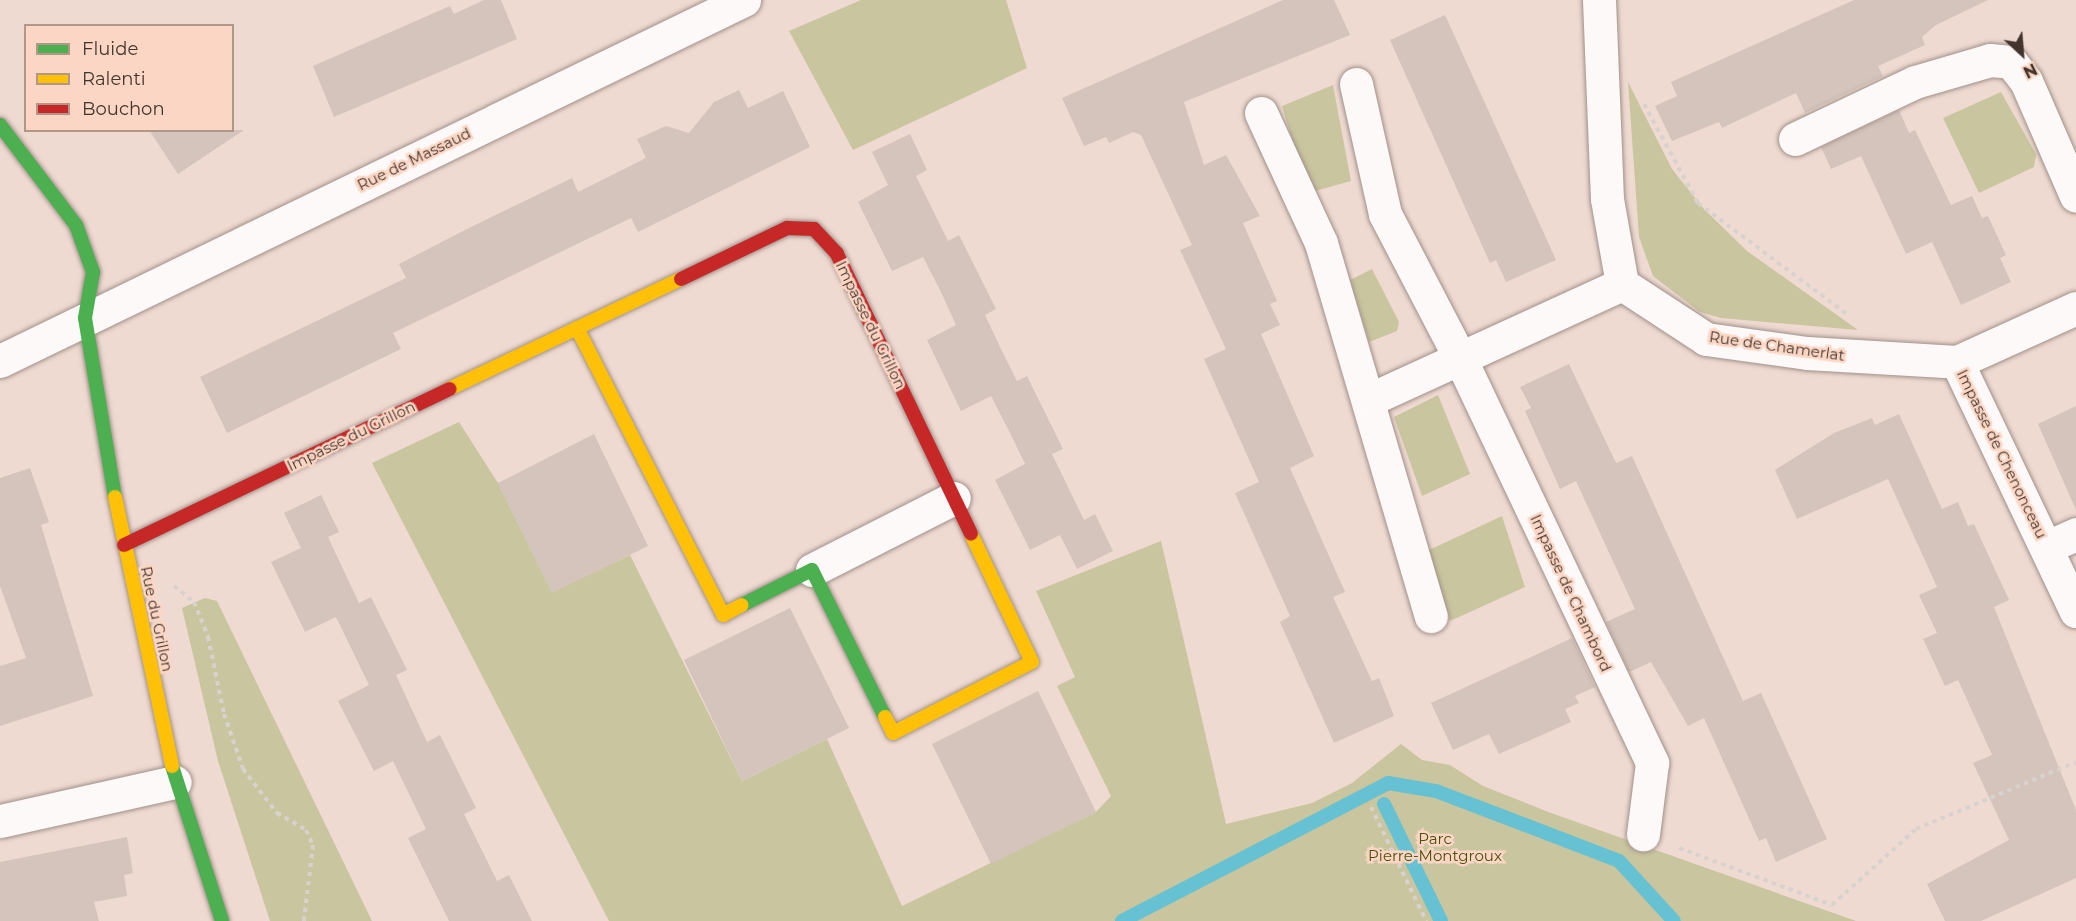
<!DOCTYPE html>
<html>
<head>
<meta charset="utf-8">
<style>
  body { margin:0 }
  #map { position:relative; width:2076px; height:921px; overflow:hidden; background:#efdad1; font-family:Montserrat,sans-serif }
  div>[style] { position:absolute }
  .green>* { inset:0; background:#c9c59e }
  .stream>* { height:14px; margin:-7px; padding:0 7px; transform-origin:7px; border-radius:7px; background:#66c1d2 }
  .building>* { inset:0; background:#d4c4bb }
  .path>* { height:4px; margin-top:-2px; transform-origin:0; background:repeating-linear-gradient(90deg,#d8d2ce 0 4.5px,transparent 0 9px) }
  .roads { filter:drop-shadow(0 0 2px #a0918a) drop-shadow(0 0 2px #a0918a) }
  .street>* { height:33px; margin:-16.5px; padding:0 16.5px; transform-origin:16.5px; border-radius:16.5px; background:#fdf9f8 }
  .fast>* { height:14px; margin:-7px; padding:0 7px; transform-origin:7px; border-radius:7px; background:#4caf50 }
  .slow>* { height:14px; margin:-7px; padding:0 7px; transform-origin:7px; border-radius:7px; background:#ffc107 }
  .jam>* { height:14px; margin:-7px; padding:0 7px; transform-origin:7px; border-radius:7px; background:#c62828 }
  span { translate:-50% -50%; white-space:nowrap; text-align:center; line-height:1.15; -webkit-text-stroke:5px #fcd6c4; paint-order:stroke }
  .street-label { font-size:15px; color:#43352d }
  .park-label { font-size:15px; color:#4a510c }
  .legend { position:absolute; left:24px; top:24px; width:210px; height:108px; box-sizing:border-box; background:#fcd6c4; border:2px solid #b29688; margin:0; padding:8px 10px; list-style:none; font-size:18px; color:#43352d }
  .legend li { display:flex; align-items:center; gap:12px; height:30px }
  .legend b { width:30px; border:2px solid #b29688 }
  .north { position:absolute; left:1992px; top:24px; width:60px; height:60px; -webkit-text-stroke:4px #fcd6c4; paint-order:stroke; rotate:154deg; font-size:16px; font-weight:700; line-height:24px; text-align:center; color:#43352d }
  .north::after { content:''; display:block; margin:auto; width:21px; height:27px; background:#43352d; clip-path:polygon(50% 0,100% 100%,50% 72%,0 100%) }
</style>
</head>
<body>
<div id="map">
  <div class="green">
    <i style="clip-path:polygon(861px 0,1006px 0,1027px 68px,853px 150px,789px 31px)"></i>
    <i style="clip-path:polygon(1628px 82px,1672px 169px,1703px 208px,1747px 251px,1858px 330px,1721px 318px,1700px 312px,1653px 276px,1639px 237px)"></i>
    <i style="clip-path:polygon(1333px 85px,1351px 181px,1308px 193px,1282px 106px)"></i>
    <i style="clip-path:polygon(2001px 92px,2036px 154px,2034px 167px,1979px 193px,1943px 118px)"></i>
    <i style="clip-path:polygon(1372px 269px,1399px 322px,1397px 331px,1369px 342px,1350px 280px)"></i>
    <i style="clip-path:polygon(1438px 395px,1470px 474px,1422px 496px,1394px 417px)"></i>
    <i style="clip-path:polygon(459px 422px,498px 483px,552px 592px,630px 555px,742px 781px,827px 739px,902px 906px,1096px 812px,1111px 796px,1057px 686px,1075px 677px,1036px 591px,1161px 541px,1226px 824px,1312px 803px,1352px 783px,1401px 744px,1422px 760px,1450px 765px,1483px 786px,1551px 813px,1856px 921px,609px 921px,372px 463px)"></i>
    <i style="clip-path:polygon(1502px 516px,1525px 587px,1450px 621px,1427px 551px)"></i>
    <i style="clip-path:polygon(205px 598px,217px 601px,372px 921px,270px 921px,218px 761px,182px 608px)"></i>
  </div>
  <div class="stream">
    <i style="left:1384px;top:804px;width:130px;rotate:64deg"></i>
    <i style="left:1122px;top:921px;width:300px;rotate:-27.4deg"></i>
    <i style="left:1388px;top:783px;width:49px;rotate:9.5deg"></i>
    <i style="left:1436px;top:791px;width:196px;rotate:20.9deg"></i>
    <i style="left:1619px;top:861px;width:81px;rotate:47.5deg"></i>
  </div>
  <div class="building">
    <i style="clip-path:polygon(484px 0,501px 0,517px 39px,334px 117px,313px 66px,450px 6px,454px 14px)"></i>
    <i style="clip-path:polygon(1283px 0,1334px 0,1350px 35px,1184px 102px,1204px 165px,1226px 155px,1260px 216px,1243px 223px,1277px 301px,1270px 304px,1280px 325px,1261px 334px,1314px 456px,1290px 468px,1345px 592px,1333px 597px,1372px 681px,1379px 678px,1394px 716px,1334px 743px,1280px 622px,1290px 616px,1235px 493px,1259px 482px,1204px 359px,1226px 349px,1180px 250px,1192px 245px,1141px 135px,1133px 132px,1109px 143px,1106px 137px,1084px 146px,1062px 98px)"></i>
    <i style="clip-path:polygon(1854px 0,1988px 0,1936px 25px,1922px 37px,1925px 45px,1878px 66px,1883px 76px,1805px 113px,1796px 93px,1722px 128px,1719px 122px,1672px 141px,1655px 106px,1677px 96px,1671px 82px)"></i>
    <i style="clip-path:polygon(1445px 15px,1556px 260px,1506px 282px,1496px 260px,1490px 263px,1390px 40px)"></i>
    <i style="clip-path:polygon(739px 90px,748px 108px,783px 91px,810px 147px,638px 232px,631px 218px,393px 333px,401px 349px,227px 433px,200px 377px,406px 278px,399px 264px,469px 228px,572px 178px,578px 192px,646px 158px,637px 139px,666px 126px,689px 133px,714px 102px)"></i>
    <i style="clip-path:polygon(1899px 110px,1909px 133px,1915px 130px,1951px 205px,1972px 196px,1982px 218px,1988px 216px,2006px 255px,2000px 258px,2011px 282px,1961px 305px,1932px 242px,1906px 254px,1861px 156px,1831px 169px,1821px 147px)"></i>
    <i style="clip-path:polygon(149px 130px,244px 130px,178px 174px)"></i>
    <i style="clip-path:polygon(910px 134px,927px 170px,916px 176px,948px 241px,959px 235px,996px 309px,985px 315px,1000px 347px,1017px 381px,1027px 376px,1063px 449px,1052px 454px,1084px 520px,1095px 514px,1113px 551px,1077px 569px,1060px 535px,1030px 550px,995px 480px,1025px 464px,1008px 429px,991px 396px,961px 411px,927px 340px,956px 325px,940px 290px,923px 257px,892px 271px,858px 202px,888px 185px,872px 152px)"></i>
    <i style="clip-path:polygon(1569px 364px,1616px 463px,1632px 456px,1743px 701px,1761px 693px,1827px 839px,1776px 862px,1766px 838px,1759px 841px,1704px 718px,1688px 726px,1651px 662px,1629px 672px,1606px 622px,1635px 609px,1576px 481px,1560px 489px,1525px 411px,1531px 408px,1520px 387px)"></i>
    <i style="clip-path:polygon(2076px 406px,2076px 510px,2038px 424px)"></i>
    <i style="clip-path:polygon(1899px 414px,1942px 509px,1958px 502px,1968px 526px,1974px 524px,2009px 600px,1994px 607px,2076px 810px,2076px 878px,1981px 921px,1945px 921px,1927px 884px,2009px 840px,1973px 763px,1992px 755px,1958px 680px,1945px 686px,1923px 639px,1937px 633px,1919px 595px,1937px 587px,1888px 479px,1797px 519px,1775px 470px,1834px 433px,1872px 418px,1875px 425px)"></i>
    <i style="clip-path:polygon(594px 434px,648px 546px,552px 593px,498px 483px)"></i>
    <i style="clip-path:polygon(30px 468px,49px 522px,41px 525px,93px 696px,0 726px,0 666px,26px 658px,0 586px,0 478px)"></i>
    <i style="clip-path:polygon(321px 495px,339px 532px,328px 537px,359px 603px,371px 597px,407px 670px,396px 675px,427px 742px,440px 735px,476px 808px,464px 814px,497px 881px,509px 875px,532px 921px,449px 921px,408px 838px,426px 829px,393px 761px,374px 771px,338px 701px,369px 685px,353px 652px,336px 617px,305px 632px,271px 562px,301px 548px,284px 513px)"></i>
    <i style="clip-path:polygon(790px 608px,849px 728px,742px 781px,684px 660px)"></i>
    <i style="clip-path:polygon(1572px 638px,1595px 687px,1575px 696px,1579px 703px,1565px 709px,1571px 722px,1499px 754px,1489px 734px,1453px 750px,1431px 703px)"></i>
    <i style="clip-path:polygon(1038px 691px,1096px 812px,991px 864px,932px 744px)"></i>
    <i style="clip-path:polygon(127px 837px,133px 873px,124px 875px,127px 896px,94px 902px,99px 921px,0 921px,0 862px)"></i>
  </div>
  <div class="path">
    <i style="left:1644px;top:104px;width:113px;rotate:61.4deg"></i>
    <i style="left:1698px;top:203px;width:186px;rotate:36.7deg"></i>
    <i style="left:174px;top:586px;width:26px;rotate:39deg"></i>
    <i style="left:194px;top:602px;width:38px;rotate:68deg"></i>
    <i style="left:208px;top:637px;width:79px;rotate:78.3deg"></i>
    <i style="left:224px;top:714px;width:58px;rotate:70.9deg"></i>
    <i style="left:243px;top:769px;width:56px;rotate:52.3deg"></i>
    <i style="left:277px;top:813px;width:34px;rotate:30deg"></i>
    <i style="left:306px;top:830px;width:17px;rotate:65deg"></i>
    <i style="left:313px;top:845px;width:77px;rotate:96.8deg"></i>
    <i style="left:1371px;top:807px;width:127px;rotate:64.2deg"></i>
    <i style="left:1679px;top:848px;width:163px;rotate:20.4deg"></i>
    <i style="left:1832px;top:905px;width:113px;rotate:-42.1deg"></i>
    <i style="left:1916px;top:829px;width:173px;rotate:-22.7deg"></i>
  </div>
  <div class="roads">
    <div class="street">
      <i style="left:1599px;top:0;width:199px;rotate:87.7deg"></i>
      <i style="left:1607px;top:199px;width:86px;rotate:80deg"></i>
      <i style="left:1622px;top:284px;width:100px;rotate:33.2deg"></i>
      <i style="left:1706px;top:339px;width:102px;rotate:7.9deg"></i>
      <i style="left:1807px;top:353px;width:150px;rotate:3.4deg"></i>
      <i style="left:1957px;top:362px;width:131px;rotate:-24.4deg"></i>
      <i style="left:1356px;top:84px;width:133px;rotate:77.4deg"></i>
      <i style="left:1385px;top:214px;width:162px;rotate:62.5deg"></i>
      <i style="left:1460px;top:358px;width:448px;rotate:64.6deg"></i>
      <i style="left:1652px;top:763px;width:72px;rotate:97.2deg"></i>
      <i style="left:1261px;top:113px;width:143px;rotate:65.2deg"></i>
      <i style="left:1321px;top:243px;width:389px;rotate:73.6deg"></i>
      <i style="left:1795px;top:139px;width:133px;rotate:-25.4deg"></i>
      <i style="left:1915px;top:82px;width:78px;rotate:-16.3deg"></i>
      <i style="left:1990px;top:60px;width:21px;rotate:5deg"></i>
      <i style="left:2011px;top:62px;width:24px;rotate:52deg"></i>
      <i style="left:2026px;top:81px;width:125px;rotate:66.5deg"></i>
      <i style="left:0;top:361px;width:827px;rotate:-25.88deg"></i>
      <i style="left:1957px;top:362px;width:276px;rotate:64.5deg"></i>
      <i style="left:1371px;top:399px;width:276px;rotate:-24.6deg"></i>
      <i style="left:2047px;top:547px;width:32px;rotate:-24deg"></i>
      <i style="left:812px;top:570px;width:159px;rotate:-26.9deg"></i>
      <i style="left:0;top:821px;width:179px;rotate:-12.6deg"></i>
    </div>
    <div class="fast">
      <i style="left:0;top:125px;width:126px;rotate:52.8deg"></i>
      <i style="left:76px;top:225px;width:50px;rotate:70.1deg"></i>
      <i style="left:93px;top:272px;width:47px;rotate:99.9deg"></i>
      <i style="left:85px;top:318px;width:181px;rotate:80.5deg"></i>
      <i style="left:742px;top:605px;width:78px;rotate:-26.6deg"></i>
      <i style="left:812px;top:570px;width:164px;rotate:63.6deg"></i>
      <i style="left:172px;top:766px;width:163px;rotate:72.1deg"></i>
    </div>
    <div class="slow">
      <i style="left:577px;top:328px;width:322px;rotate:63deg"></i>
      <i style="left:723px;top:615px;width:21px;rotate:-28deg"></i>
      <i style="left:449px;top:389px;width:257px;rotate:-25.4deg"></i>
      <i style="left:115px;top:497px;width:275px;rotate:78deg"></i>
      <i style="left:885px;top:717px;width:18px;rotate:63deg"></i>
      <i style="left:893px;top:733px;width:156px;rotate:-27.1deg"></i>
      <i style="left:1032px;top:662px;width:142px;rotate:-115.5deg"></i>
    </div>
    <div class="jam">
      <i style="left:681px;top:279px;width:118px;rotate:-25.7deg"></i>
      <i style="left:787px;top:228px;width:27px;rotate:2deg"></i>
      <i style="left:814px;top:229px;width:34px;rotate:47deg"></i>
      <i style="left:837px;top:254px;width:310px;rotate:64.4deg"></i>
      <i style="left:124px;top:545px;width:361px;rotate:-25.6deg"></i>
    </div>
  </div>
  <div class="street-label">
    <span style="left:414px;top:159px;rotate:-26deg">Rue de Massaud</span>
    <span style="left:871px;top:325px;rotate:64deg">Impasse du Grillon</span>
    <span style="left:1777px;top:346px;rotate:8deg">Rue de Chamerlat</span>
    <span style="left:351px;top:436px;rotate:-26deg">Impasse du Grillon</span>
    <span style="left:2002px;top:454px;rotate:64deg">Impasse de Chenonceau</span>
    <span style="left:1571px;top:593px;rotate:65deg">Impasse de Chambord</span>
    <span style="left:157px;top:619px;rotate:78deg">Rue du Grillon</span>
  </div>
  <div class="park-label">
    <span style="left:1435px;top:847px">Parc<br>Pierre-Montgroux</span>
  </div>
  <ul class="legend">
  <li><b style="height:8px;background:#4caf50"></b>Fluide</li>
  <li><b style="height:8px;background:#ffc107"></b>Ralenti</li>
  <li><b style="height:8px;background:#c62828"></b>Bouchon</li>
  </ul>
  <div class="north">N</div>
</div>
</body>
</html>
